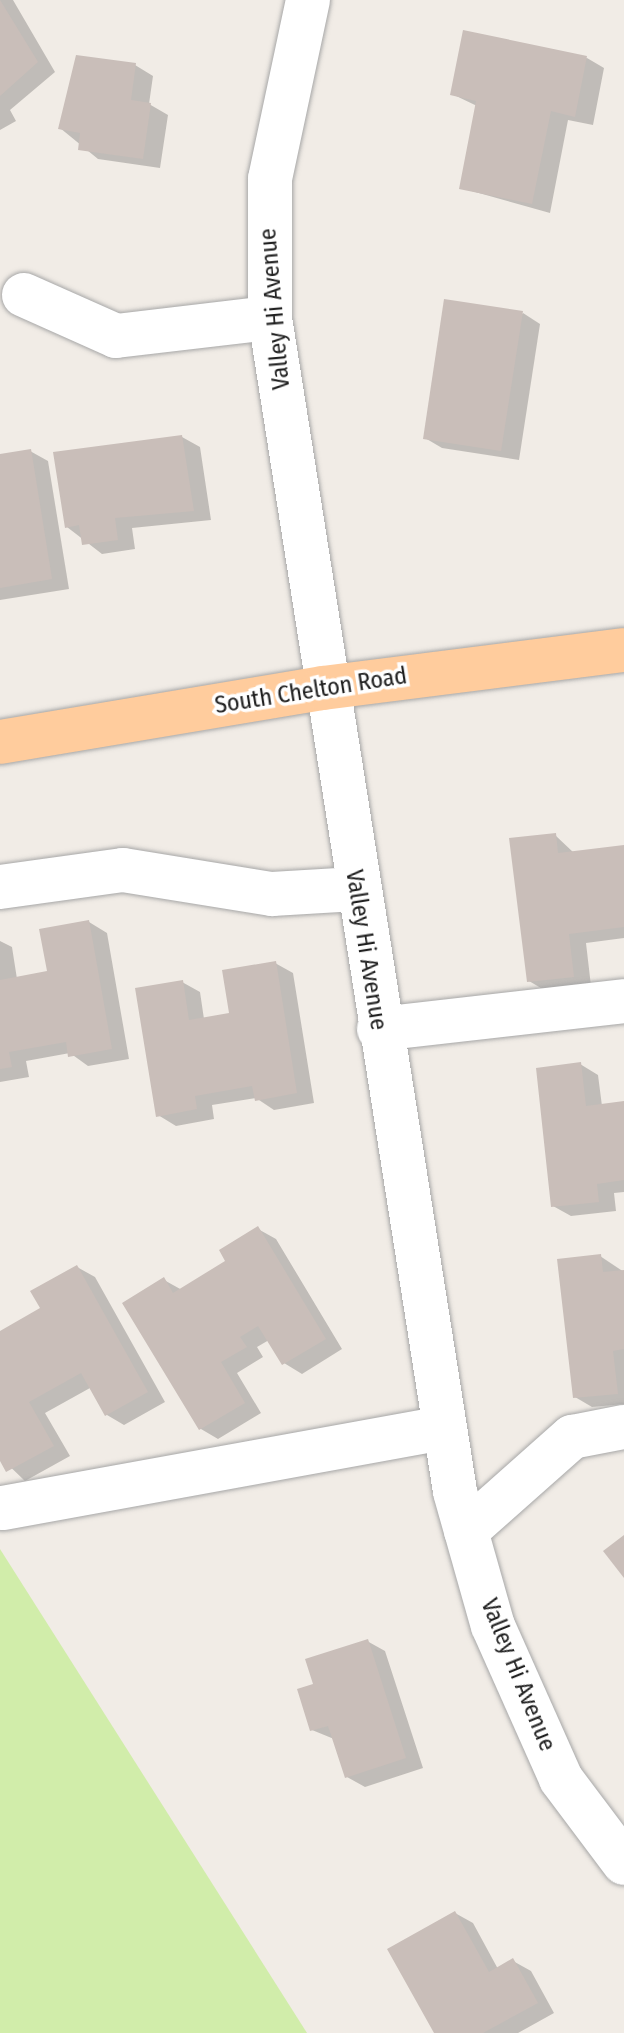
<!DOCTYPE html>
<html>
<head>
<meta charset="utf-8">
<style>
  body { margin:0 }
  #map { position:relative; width:624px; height:2033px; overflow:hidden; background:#f1ece6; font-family:"Fira Sans Condensed",sans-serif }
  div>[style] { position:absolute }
  .grass>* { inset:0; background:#d1edaa }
  .shadow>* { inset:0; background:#0003 }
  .building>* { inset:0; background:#c9beb9 }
  .roads { filter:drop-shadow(0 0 2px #a7a7a7) drop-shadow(0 0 2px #a7a7a7) }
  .minor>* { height:44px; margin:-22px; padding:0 22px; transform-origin:22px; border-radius:22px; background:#fff }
  .major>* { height:44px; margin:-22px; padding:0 22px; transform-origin:22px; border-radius:22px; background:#ffcc9d }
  span { translate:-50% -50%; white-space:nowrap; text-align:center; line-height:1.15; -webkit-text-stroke:7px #fff; paint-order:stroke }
  .street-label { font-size:24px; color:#202020 }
</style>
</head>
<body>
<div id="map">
  <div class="grass">
    <i style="clip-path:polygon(0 1549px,307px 2033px,0 2033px)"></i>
  </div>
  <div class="shadow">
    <i style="clip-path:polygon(0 0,13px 0,55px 72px,10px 110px,16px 121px,0 130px)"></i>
    <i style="clip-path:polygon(587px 58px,604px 68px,593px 125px,568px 120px,550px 213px,461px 188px,477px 106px,452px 94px)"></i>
    <i style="clip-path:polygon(135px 65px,153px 76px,149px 104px,168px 115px,160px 168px,98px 159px,60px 128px)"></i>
    <i style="clip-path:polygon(523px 313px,540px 324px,519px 460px,442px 448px,425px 438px)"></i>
    <i style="clip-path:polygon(182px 437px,200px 447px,211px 520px,132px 528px,135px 549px,102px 554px,67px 527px)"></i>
    <i style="clip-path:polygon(30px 451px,48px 461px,69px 589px,0 600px,0 456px)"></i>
    <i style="clip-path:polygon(555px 835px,574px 853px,624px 847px,624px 938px,586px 943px,591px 986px,546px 991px,529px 981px)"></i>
    <i style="clip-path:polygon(89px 922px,107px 933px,129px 1059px,88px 1066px,70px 1053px,26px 1061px,29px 1077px,0 1082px,0 941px,12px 947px,17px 979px,49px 973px)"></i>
    <i style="clip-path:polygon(275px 963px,293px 973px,314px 1103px,274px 1110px,256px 1098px,212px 1105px,214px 1119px,176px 1126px,158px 1115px,182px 982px,200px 992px,204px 1019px,232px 1015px)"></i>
    <i style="clip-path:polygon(580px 1064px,598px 1075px,602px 1106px,624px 1103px,624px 1192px,614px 1193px,616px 1211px,571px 1216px,553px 1206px)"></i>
    <i style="clip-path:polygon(258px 1229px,276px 1239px,342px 1349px,302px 1374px,284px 1363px,269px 1340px,257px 1347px,263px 1357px,237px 1373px,261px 1413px,218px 1439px,201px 1429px,164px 1280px,182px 1290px,228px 1262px)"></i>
    <i style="clip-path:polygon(600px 1256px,624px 1272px,624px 1404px,592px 1407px,575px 1397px)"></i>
    <i style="clip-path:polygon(77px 1267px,95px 1277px,165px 1402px,124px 1425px,107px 1415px,90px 1388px,45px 1413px,70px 1456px,25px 1481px,0 1457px,0 1334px,43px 1309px)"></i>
    <i style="clip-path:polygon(367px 1641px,385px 1651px,423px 1768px,365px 1787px,347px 1777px,334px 1739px,312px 1730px,315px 1685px)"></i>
    <i style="clip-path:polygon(455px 1913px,473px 1923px,498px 1969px,513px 1961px,531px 1971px,554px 2013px,518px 2033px,436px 2033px)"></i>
  </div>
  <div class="building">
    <i style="clip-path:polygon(0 0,38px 62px,0 96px)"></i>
    <i style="clip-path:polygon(463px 30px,587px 56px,575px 117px,551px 111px,532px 204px,459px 189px,476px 101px,450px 95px)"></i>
    <i style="clip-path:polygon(76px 55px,136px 63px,131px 100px,151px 103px,143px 159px,78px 150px,80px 133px,58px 129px)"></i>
    <i style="clip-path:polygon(444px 299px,523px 311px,501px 451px,423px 439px)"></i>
    <i style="clip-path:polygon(182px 435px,194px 511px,115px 518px,118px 540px,82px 545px,79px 525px,65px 528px,53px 452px)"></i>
    <i style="clip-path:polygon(31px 449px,52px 579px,0 588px,0 454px)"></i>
    <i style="clip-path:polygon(556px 833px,558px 853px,624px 845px,624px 927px,569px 934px,574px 977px,527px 982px,509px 838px)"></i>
    <i style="clip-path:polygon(89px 920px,112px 1049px,68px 1057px,66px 1042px,9px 1052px,12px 1067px,0 1069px,0 980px,47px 971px,39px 929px)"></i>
    <i style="clip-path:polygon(276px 961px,297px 1093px,255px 1101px,252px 1086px,195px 1096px,197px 1109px,156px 1117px,135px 988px,183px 980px,189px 1020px,229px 1013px,222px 970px)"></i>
    <i style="clip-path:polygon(581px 1062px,586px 1106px,624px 1101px,624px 1180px,597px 1184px,599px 1202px,551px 1207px,536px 1068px)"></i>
    <i style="clip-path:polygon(258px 1226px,326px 1339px,282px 1365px,258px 1326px,240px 1337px,247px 1347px,221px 1362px,245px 1403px,199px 1430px,122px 1303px,164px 1277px,173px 1293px,225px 1261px,219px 1250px)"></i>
    <i style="clip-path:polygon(601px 1254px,603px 1272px,624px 1270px,624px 1349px,613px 1351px,618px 1394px,573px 1398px,557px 1259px)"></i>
    <i style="clip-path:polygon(77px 1265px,148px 1392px,105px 1416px,81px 1373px,29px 1402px,54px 1446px,6px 1472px,0 1461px,0 1331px,40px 1308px,30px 1291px)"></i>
    <i style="clip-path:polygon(624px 1535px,624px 1578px,603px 1551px)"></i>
    <i style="clip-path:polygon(368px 1639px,406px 1758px,345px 1778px,328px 1726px,310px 1731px,297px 1689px,313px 1684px,305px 1659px)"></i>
    <i style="clip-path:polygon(455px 1911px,489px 1972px,513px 1958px,538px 2003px,483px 2033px,434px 2033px,387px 1949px)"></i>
  </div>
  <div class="roads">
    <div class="minor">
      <i style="left:308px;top:0;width:183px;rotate:102deg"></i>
      <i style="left:270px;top:179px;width:139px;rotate:90deg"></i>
      <i style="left:270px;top:318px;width:1188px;rotate:81.04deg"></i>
      <i style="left:455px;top:1492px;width:139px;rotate:74.2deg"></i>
      <i style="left:493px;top:1626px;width:167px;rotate:66deg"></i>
      <i style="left:561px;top:1779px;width:105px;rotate:53.1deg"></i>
      <i style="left:24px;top:295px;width:101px;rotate:24deg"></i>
      <i style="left:116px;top:336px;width:155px;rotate:-6.7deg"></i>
      <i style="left:0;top:887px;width:124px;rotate:-7.9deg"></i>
      <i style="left:123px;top:870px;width:151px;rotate:9.2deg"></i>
      <i style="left:272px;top:894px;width:84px;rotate:-3.4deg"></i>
      <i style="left:379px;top:1029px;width:247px;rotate:-6.5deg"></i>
      <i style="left:3px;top:1508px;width:448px;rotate:-10.3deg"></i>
      <i style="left:466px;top:1531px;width:142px;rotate:-41.6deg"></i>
      <i style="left:572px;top:1437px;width:53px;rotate:-10.9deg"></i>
    </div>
    <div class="major">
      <i style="left:0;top:742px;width:327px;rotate:-9.5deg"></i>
      <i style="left:323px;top:688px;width:303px;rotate:-7.2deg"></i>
    </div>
  </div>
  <div class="street-label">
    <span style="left:275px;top:309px;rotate:-95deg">Valley Hi Avenue</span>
    <span style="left:311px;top:691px;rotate:-9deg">South Chelton Road</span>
    <span style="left:366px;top:950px;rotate:81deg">Valley Hi Avenue</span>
    <span style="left:518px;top:1675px;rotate:68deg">Valley Hi Avenue</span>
  </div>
</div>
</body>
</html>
